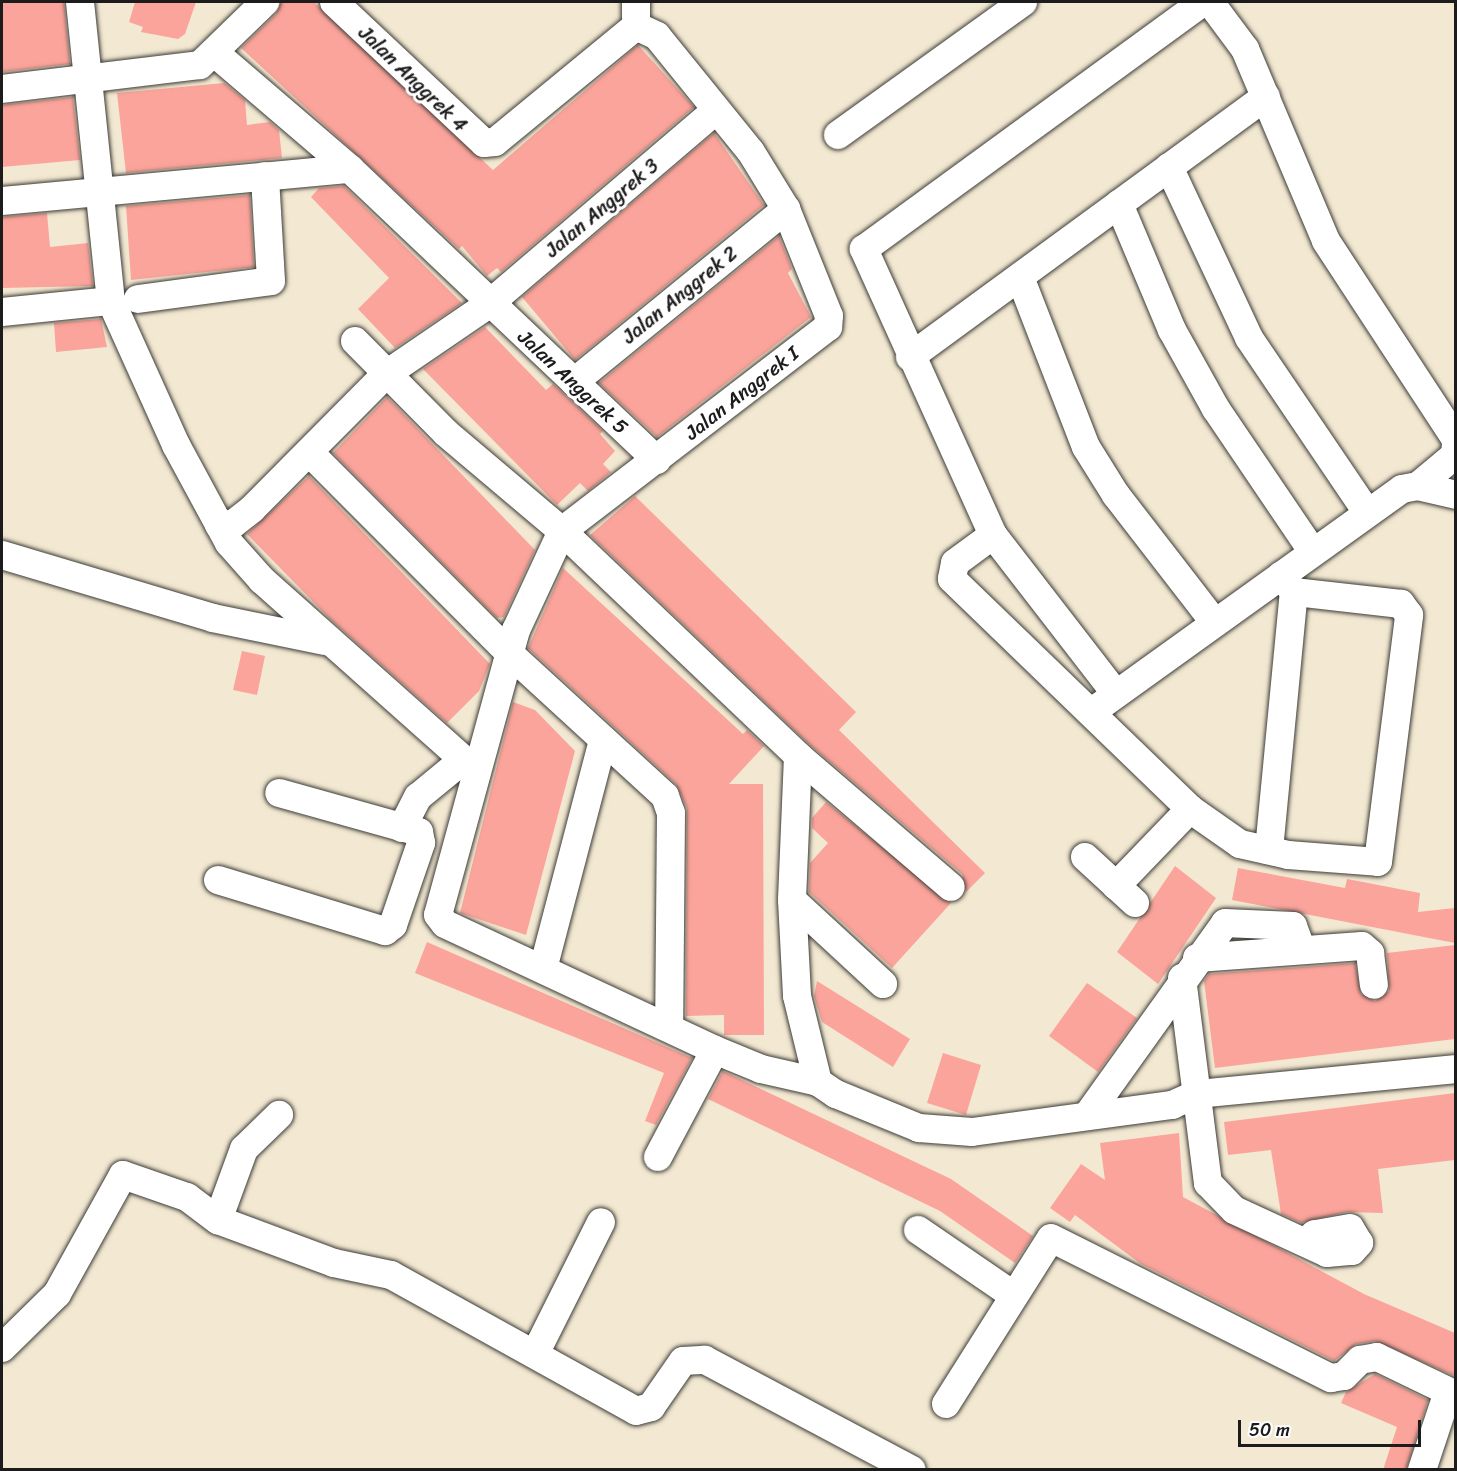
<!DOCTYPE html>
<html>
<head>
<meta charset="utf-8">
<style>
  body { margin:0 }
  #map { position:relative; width:1457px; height:1471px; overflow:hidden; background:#f3e9d2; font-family:Sriracha,sans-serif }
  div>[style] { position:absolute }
  .building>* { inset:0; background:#fba49b }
  .roads { filter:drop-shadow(0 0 2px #3c3b37) drop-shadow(0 0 2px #3c3b37) }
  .minor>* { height:28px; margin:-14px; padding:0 14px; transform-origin:14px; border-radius:14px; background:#fff }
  span { translate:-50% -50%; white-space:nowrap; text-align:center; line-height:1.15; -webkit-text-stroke:6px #fff; paint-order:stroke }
  .street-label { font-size:20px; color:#1c1c1c }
  .frame { position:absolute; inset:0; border:3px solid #1c1c1c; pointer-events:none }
  .scale { position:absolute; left:1238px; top:1420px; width:183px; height:27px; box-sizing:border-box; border:3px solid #1c1c1c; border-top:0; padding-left:8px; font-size:18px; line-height:21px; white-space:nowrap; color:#1c1c1c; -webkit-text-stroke:4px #fff; paint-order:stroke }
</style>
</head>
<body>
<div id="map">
  <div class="building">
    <i style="clip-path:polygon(2px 2px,64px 2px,70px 64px,2px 72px)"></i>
    <i style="clip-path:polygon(135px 2px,196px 2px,185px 34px,178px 39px,141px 32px,143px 27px,129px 22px)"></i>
    <i style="clip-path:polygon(281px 2px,314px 2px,493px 170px,638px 45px,694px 107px,501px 272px,497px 268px,487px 276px,462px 246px,459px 249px,241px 48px,276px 14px)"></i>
    <i style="clip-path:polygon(224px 83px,245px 100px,247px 125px,270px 122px,279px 130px,282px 158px,126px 173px,117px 93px)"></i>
    <i style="clip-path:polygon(73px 97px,80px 160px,2px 167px,2px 105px)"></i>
    <i style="clip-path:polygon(714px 133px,764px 205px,575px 360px,522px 297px)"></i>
    <i style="clip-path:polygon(344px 186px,462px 303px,395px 348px,358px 309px,389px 278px,311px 197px,319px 188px)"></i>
    <i style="clip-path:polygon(250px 195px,254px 267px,131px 280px,126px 206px)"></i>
    <i style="clip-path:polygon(47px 213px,50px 247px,88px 243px,93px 286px,2px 288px,2px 217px)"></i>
    <i style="clip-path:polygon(779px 236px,792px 269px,788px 273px,811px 317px,657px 437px,599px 383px)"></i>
    <i style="clip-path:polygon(101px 319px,107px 347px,56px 352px,54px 323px)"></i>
    <i style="clip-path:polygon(485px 327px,546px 390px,553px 384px,603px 431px,600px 434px,615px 451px,603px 464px,611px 472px,588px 491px,580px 483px,557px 505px,423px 369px)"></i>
    <i style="clip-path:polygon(387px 397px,535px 550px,504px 617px,497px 618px,333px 453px)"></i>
    <i style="clip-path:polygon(309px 476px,490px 664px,479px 691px,447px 723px,330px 619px,247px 534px)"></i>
    <i style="clip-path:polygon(635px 496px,856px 712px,839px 730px,985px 873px,966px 892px,962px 874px,809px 744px,590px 535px)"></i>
    <i style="clip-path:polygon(563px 568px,743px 734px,747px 730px,764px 746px,729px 784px,763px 784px,764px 1035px,724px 1035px,724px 1015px,686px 1016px,687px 808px,676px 784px,528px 648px)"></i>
    <i style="clip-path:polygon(242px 651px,265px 656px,257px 695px,233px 690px)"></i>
    <i style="clip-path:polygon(513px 702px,535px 710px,575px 751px,526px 935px,460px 913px)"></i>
    <i style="clip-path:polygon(826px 802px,951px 903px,892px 968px,809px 892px,810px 863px,828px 843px,812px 828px,812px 818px)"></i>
    <i style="clip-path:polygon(1175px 866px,1216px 898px,1158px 984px,1117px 952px)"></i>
    <i style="clip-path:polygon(1238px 868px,1345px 888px,1347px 879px,1420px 893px,1418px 912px,1455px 908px,1455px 943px,1232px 900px)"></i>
    <i style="clip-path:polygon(427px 942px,692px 1058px,656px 1125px,645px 1121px,664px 1073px,415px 973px)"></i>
    <i style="clip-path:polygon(1455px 945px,1455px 1039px,1215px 1068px,1204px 981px,1209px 974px,1355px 963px,1361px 994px,1375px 1001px,1389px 991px,1387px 953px)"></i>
    <i style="clip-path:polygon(817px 981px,910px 1039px,893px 1067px,822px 1022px,814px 996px)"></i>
    <i style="clip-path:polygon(1087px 983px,1137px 1018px,1098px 1072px,1049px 1036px)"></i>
    <i style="clip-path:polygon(943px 1053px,981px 1065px,966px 1115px,927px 1103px)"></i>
    <i style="clip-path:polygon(723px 1071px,951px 1179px,1033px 1236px,1015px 1263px,940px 1211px,708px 1099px)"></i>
    <i style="clip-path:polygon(1455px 1093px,1455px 1160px,1378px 1169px,1383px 1213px,1347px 1212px,1301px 1223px,1281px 1214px,1271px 1150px,1228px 1155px,1224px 1122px)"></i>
    <i style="clip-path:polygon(1179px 1133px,1183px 1197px,1364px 1294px,1455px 1333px,1455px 1376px,1375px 1341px,1356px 1344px,1334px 1361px,1141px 1264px,1075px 1215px,1070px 1222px,1050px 1208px,1081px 1164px,1105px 1180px,1100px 1143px)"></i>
    <i style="clip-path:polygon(1375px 1374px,1428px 1400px,1406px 1470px,1383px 1470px,1397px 1427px,1341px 1403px,1346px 1392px)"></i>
  </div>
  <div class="roads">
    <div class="minor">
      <i style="left:80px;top:2px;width:301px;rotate:84.1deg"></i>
      <i style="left:111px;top:301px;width:158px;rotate:65.7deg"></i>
      <i style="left:176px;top:445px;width:111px;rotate:61.6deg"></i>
      <i style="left:229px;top:543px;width:50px;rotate:48.3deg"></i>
      <i style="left:262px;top:580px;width:287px;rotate:41.7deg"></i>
      <i style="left:334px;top:2px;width:206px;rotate:43.2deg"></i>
      <i style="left:484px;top:143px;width:11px;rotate:-5deg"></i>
      <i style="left:495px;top:142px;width:183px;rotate:-39.4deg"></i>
      <i style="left:1210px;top:2px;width:59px;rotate:53.3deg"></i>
      <i style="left:1245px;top:49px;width:208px;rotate:67.1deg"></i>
      <i style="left:1326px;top:241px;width:238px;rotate:56.8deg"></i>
      <i style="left:636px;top:26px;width:23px;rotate:25deg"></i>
      <i style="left:657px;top:36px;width:149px;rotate:51deg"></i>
      <i style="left:751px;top:152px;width:67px;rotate:58.4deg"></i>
      <i style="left:786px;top:209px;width:115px;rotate:68.1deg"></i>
      <i style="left:829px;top:316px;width:11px;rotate:95deg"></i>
      <i style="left:828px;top:327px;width:335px;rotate:142.5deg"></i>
      <i style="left:562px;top:531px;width:109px;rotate:114.9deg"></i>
      <i style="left:516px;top:630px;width:295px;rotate:105.3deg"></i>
      <i style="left:438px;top:915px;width:11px;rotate:52deg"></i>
      <i style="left:445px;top:924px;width:298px;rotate:25deg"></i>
      <i style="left:715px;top:1050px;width:50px;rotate:22.4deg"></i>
      <i style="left:761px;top:1069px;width:58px;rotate:12.8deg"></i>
      <i style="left:636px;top:26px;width:24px;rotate:-90deg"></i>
      <i style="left:216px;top:54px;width:177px;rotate:40.6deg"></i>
      <i style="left:350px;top:169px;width:423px;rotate:43.5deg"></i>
      <i style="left:2px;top:89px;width:199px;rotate:-6.9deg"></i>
      <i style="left:200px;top:65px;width:91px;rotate:-44.1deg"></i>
      <i style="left:838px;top:135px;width:228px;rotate:-35.7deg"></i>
      <i style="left:1169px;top:167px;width:189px;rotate:64.9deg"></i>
      <i style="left:1249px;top:338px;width:210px;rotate:55.9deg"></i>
      <i style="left:2px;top:201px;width:349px;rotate:-5.3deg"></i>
      <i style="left:1119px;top:204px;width:137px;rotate:67.2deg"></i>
      <i style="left:1172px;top:330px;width:90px;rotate:60.9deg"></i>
      <i style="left:1216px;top:409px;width:171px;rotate:55.9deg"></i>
      <i style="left:1020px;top:277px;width:182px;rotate:68.8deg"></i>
      <i style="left:1086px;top:447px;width:57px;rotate:58deg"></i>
      <i style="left:1116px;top:495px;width:160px;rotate:52.3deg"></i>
      <i style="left:138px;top:299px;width:134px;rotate:-7.7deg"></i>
      <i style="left:271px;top:281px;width:105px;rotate:-93.3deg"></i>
      <i style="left:2px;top:312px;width:110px;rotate:-5.8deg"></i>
      <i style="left:355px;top:341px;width:129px;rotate:45.3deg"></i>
      <i style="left:446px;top:433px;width:152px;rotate:40.2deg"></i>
      <i style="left:562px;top:531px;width:326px;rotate:43.6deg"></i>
      <i style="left:798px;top:756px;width:201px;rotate:40.6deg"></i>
      <i style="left:910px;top:357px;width:441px;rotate:-36.2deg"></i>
      <i style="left:574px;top:382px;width:274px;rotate:-39.2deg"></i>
      <i style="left:310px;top:453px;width:284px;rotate:45.1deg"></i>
      <i style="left:510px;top:654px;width:210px;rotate:42.5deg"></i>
      <i style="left:665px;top:796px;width:18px;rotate:71deg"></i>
      <i style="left:671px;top:813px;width:214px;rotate:90.5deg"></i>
      <i style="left:1418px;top:486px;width:48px;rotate:-40deg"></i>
      <i style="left:1455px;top:455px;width:12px;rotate:-85deg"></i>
      <i style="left:219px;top:525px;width:14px;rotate:-4deg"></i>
      <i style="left:233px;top:524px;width:24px;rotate:-38deg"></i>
      <i style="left:252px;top:509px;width:189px;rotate:-45.2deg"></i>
      <i style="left:385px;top:375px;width:126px;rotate:-34.3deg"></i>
      <i style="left:489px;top:304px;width:297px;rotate:-40.5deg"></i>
      <i style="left:993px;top:535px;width:47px;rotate:143.6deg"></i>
      <i style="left:955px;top:563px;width:16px;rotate:101deg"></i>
      <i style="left:952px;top:579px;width:331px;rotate:44deg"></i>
      <i style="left:1190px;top:809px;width:61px;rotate:35deg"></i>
      <i style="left:1240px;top:844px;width:49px;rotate:12.9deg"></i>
      <i style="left:1288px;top:855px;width:90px;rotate:4.4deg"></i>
      <i style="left:1378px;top:862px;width:249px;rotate:-82.8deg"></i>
      <i style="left:1409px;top:615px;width:14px;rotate:-126deg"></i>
      <i style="left:1401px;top:604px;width:108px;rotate:-173.6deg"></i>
      <i style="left:1294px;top:592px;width:21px;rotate:-127deg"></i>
      <i style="left:2px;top:555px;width:220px;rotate:16.6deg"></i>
      <i style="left:213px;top:618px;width:114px;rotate:11.6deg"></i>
      <i style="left:1116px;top:694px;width:201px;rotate:-127.7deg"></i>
      <i style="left:993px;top:535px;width:314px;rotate:-114.3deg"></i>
      <i style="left:864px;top:249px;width:419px;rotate:-36.1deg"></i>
      <i style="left:1100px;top:706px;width:372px;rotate:-35.7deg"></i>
      <i style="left:1402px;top:489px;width:16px;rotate:-11deg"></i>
      <i style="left:1418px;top:486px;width:39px;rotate:13deg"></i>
      <i style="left:798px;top:756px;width:144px;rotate:92.4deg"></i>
      <i style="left:792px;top:900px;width:96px;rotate:87deg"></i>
      <i style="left:797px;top:996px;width:89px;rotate:76.3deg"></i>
      <i style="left:818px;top:1082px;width:22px;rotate:34deg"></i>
      <i style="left:836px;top:1094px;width:90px;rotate:22.3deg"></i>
      <i style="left:919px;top:1128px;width:53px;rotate:4.3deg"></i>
      <i style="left:972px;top:1132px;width:202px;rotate:-7.7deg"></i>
      <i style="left:1172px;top:1105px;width:27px;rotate:-24deg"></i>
      <i style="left:1197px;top:1094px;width:260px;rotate:-5.5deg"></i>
      <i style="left:402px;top:828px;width:35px;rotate:-63deg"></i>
      <i style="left:418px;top:797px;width:58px;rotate:-39.4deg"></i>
      <i style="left:1269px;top:850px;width:259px;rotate:-84.5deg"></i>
      <i style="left:1085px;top:857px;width:68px;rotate:42.6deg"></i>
      <i style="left:218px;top:880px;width:175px;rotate:17deg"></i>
      <i style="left:385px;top:931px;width:10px;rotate:-37deg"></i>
      <i style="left:393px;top:925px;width:87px;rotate:-71.1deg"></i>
      <i style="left:421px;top:843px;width:11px;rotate:-100deg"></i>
      <i style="left:419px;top:832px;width:145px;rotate:-164.4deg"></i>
      <i style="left:1116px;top:886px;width:107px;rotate:-46.1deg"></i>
      <i style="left:792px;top:900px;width:124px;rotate:42.7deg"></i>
      <i style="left:1197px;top:958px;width:165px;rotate:-4.2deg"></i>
      <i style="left:1362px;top:946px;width:11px;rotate:41deg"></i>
      <i style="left:1370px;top:953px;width:32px;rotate:83deg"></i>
      <i style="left:543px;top:969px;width:237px;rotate:-75.3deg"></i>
      <i style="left:1182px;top:978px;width:207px;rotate:82.8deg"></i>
      <i style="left:1208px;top:1183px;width:37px;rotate:46deg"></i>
      <i style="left:1234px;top:1210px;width:102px;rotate:24.8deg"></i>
      <i style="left:1327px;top:1253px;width:25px;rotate:-5deg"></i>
      <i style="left:1352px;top:1251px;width:11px;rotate:-49deg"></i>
      <i style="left:1359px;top:1243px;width:17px;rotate:-121deg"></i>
      <i style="left:1350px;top:1228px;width:36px;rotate:170deg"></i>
      <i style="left:1315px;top:1234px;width:13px;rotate:141deg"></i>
      <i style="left:1087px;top:1116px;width:237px;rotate:-54.4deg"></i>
      <i style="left:1225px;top:923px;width:68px;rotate:2.5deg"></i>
      <i style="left:1293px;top:926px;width:23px;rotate:70deg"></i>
      <i style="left:658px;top:1157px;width:121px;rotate:-62deg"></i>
      <i style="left:218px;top:1220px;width:76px;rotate:-69.9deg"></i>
      <i style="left:244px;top:1149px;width:49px;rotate:-44.2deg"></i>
      <i style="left:918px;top:1230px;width:115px;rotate:34.4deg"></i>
      <i style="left:2px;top:1348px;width:77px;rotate:-44.5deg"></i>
      <i style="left:57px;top:1294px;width:136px;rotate:-61deg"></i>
      <i style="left:123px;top:1175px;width:68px;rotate:19deg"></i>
      <i style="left:187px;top:1197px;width:39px;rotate:37deg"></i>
      <i style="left:218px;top:1220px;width:124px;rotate:20.3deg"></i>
      <i style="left:334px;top:1263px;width:58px;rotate:11.9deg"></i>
      <i style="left:391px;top:1275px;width:280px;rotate:29deg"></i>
      <i style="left:636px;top:1411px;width:16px;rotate:-15deg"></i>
      <i style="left:651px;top:1407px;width:56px;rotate:-55.2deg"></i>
      <i style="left:683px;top:1361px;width:22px;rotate:-3deg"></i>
      <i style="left:705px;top:1360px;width:234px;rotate:28deg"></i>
      <i style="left:536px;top:1352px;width:145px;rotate:-63.4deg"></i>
      <i style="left:946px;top:1404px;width:196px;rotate:-57.7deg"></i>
      <i style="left:1051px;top:1238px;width:313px;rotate:26.6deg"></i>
      <i style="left:1331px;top:1378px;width:13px;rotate:-9deg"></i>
      <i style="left:1344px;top:1376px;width:23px;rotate:-45deg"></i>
      <i style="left:1360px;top:1360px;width:17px;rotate:-10deg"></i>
      <i style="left:1377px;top:1357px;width:88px;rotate:25.7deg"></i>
      <i style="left:1422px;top:1470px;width:82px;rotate:-71.6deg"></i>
    </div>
  </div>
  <div class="street-label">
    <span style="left:413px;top:79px;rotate:44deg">Jalan Anggrek 4</span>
    <span style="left:602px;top:208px;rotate:-40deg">Jalan Anggrek 3</span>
    <span style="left:680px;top:295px;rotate:-39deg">Jalan Anggrek 2</span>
    <span style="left:573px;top:382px;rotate:43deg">Jalan Anggrek 5</span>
    <span style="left:742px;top:393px;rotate:-38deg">Jalan Anggrek I</span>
  </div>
  <div class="frame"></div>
  <div class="scale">50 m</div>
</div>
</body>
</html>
